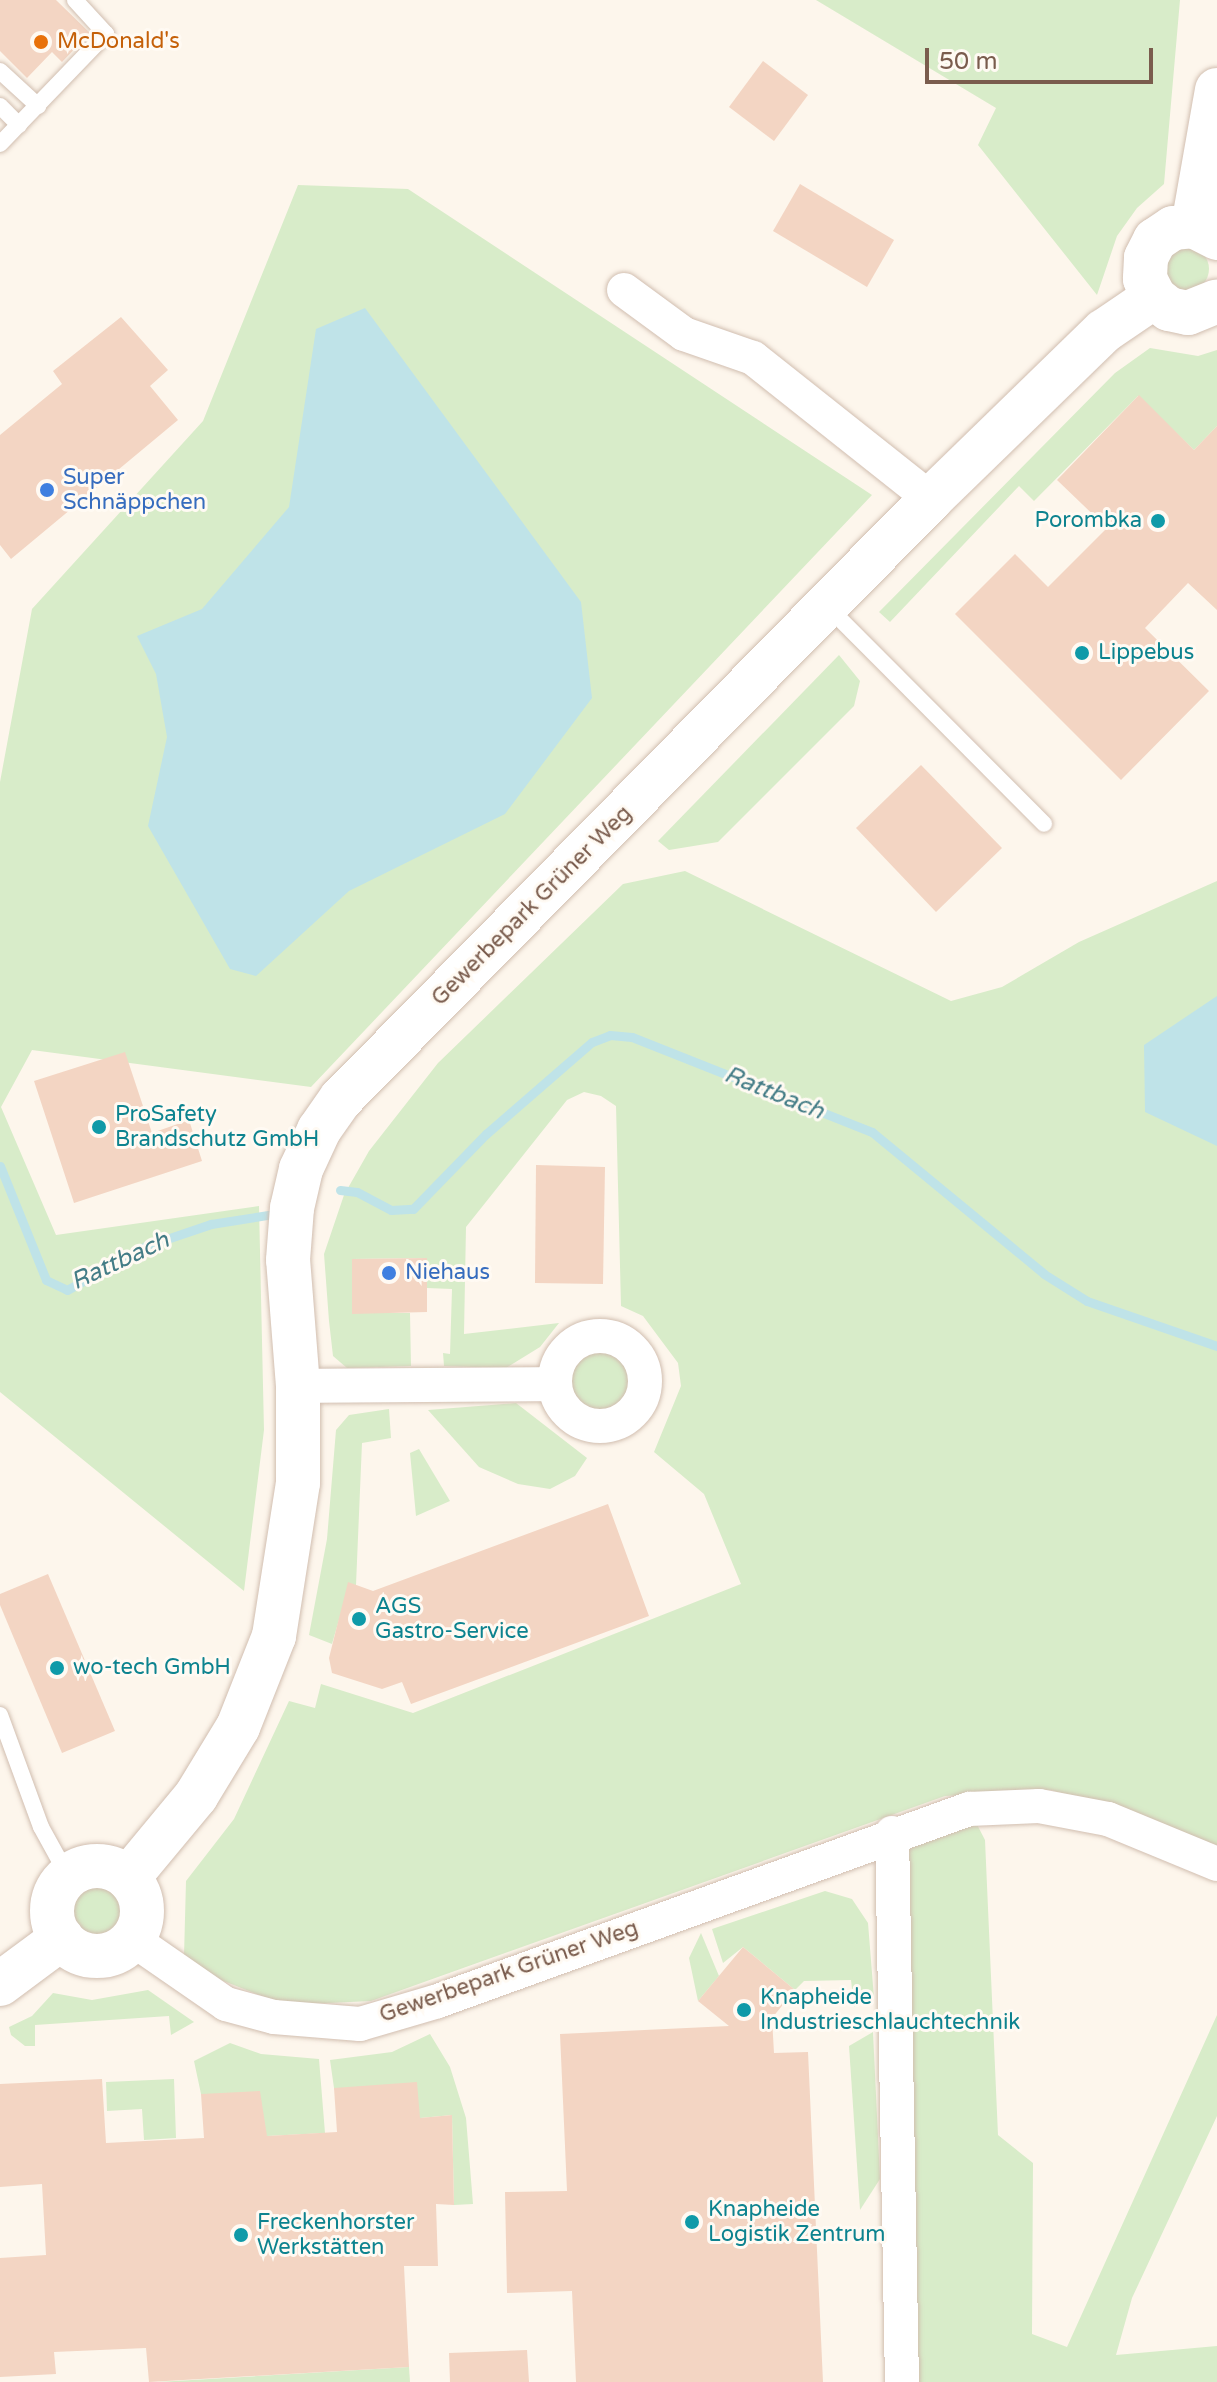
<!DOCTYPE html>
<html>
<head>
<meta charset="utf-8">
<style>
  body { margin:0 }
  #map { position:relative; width:1217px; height:2382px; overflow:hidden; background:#fdf6ec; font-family:"Varela Round",sans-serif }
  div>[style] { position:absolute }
  .green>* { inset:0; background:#d8ecc9 }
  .round { border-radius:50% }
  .water>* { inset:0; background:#bfe3e8 }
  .stream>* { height:9px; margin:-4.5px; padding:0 4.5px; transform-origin:4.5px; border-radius:4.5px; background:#bfe3e8 }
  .building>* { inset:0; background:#f3d5c3 }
  .roads { filter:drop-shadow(0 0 2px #d1beb0) drop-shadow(0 0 2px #d1beb0) }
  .lane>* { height:16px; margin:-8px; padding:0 8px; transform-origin:8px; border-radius:8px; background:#fff }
  .street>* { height:34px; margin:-17px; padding:0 17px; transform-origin:17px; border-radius:17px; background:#fff }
  .street>.ring { margin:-17px; padding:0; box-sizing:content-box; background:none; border:34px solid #fff; border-radius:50% }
  .secondary>* { height:44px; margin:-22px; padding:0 22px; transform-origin:22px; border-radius:22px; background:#fff }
  .secondary>.ring { margin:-22px; padding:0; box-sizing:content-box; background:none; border:44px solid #fff; border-radius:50% }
  .dots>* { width:22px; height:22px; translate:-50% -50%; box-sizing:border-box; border:4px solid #fffaf3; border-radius:50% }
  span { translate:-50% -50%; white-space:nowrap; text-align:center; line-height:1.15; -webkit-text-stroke:6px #fffaf3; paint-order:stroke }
  .food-label { font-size:22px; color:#c56008 }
  .left { translate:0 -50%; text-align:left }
  .shop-label { font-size:22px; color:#366cbe }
  .culture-label { font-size:22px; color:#0d838f }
  .right { translate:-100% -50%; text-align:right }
  .street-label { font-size:22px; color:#7a5c4d }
  .water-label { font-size:24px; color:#437c86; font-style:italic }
  .scale { position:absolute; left:925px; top:48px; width:228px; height:36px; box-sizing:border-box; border:4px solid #7a5c4d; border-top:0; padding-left:10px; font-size:24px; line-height:28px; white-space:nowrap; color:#7a5c4d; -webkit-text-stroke:6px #fffaf3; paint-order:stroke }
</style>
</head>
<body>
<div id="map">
  <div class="green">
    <i style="clip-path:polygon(816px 0,1180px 0,1164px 184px,1137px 208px,1117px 236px,1097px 295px,978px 145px,996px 108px)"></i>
    <i style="clip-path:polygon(298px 185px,408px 189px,872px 495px,311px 1087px,32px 1050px,1px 1107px,56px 1235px,259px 1206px,264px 1430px,244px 1591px,0 1392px,0 782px,32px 609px,203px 421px)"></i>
    <i class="round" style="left:1165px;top:247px;width:44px;height:44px"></i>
    <i style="clip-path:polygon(1150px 348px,1198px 356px,1217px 350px,1217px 426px,1194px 450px,1138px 396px,1034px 501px,1019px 486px,890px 622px,879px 612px,1115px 373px)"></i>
    <i style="clip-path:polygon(839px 655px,860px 681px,854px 706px,718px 842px,669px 850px,658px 841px)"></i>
    <i style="clip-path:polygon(685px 871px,951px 1001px,1002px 987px,1079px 942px,1217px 881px,1217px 1861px,1165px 1824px,1051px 1790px,945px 1796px,371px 2001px,285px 2005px,221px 1980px,184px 1956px,186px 1881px,234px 1819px,289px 1701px,315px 1708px,321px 1684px,413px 1713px,741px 1584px,704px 1494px,654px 1452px,681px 1386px,678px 1363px,643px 1316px,621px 1306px,616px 1106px,601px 1096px,584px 1092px,567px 1100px,466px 1227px,464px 1334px,559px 1323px,540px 1347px,506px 1368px,444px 1366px,443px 1353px,450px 1354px,452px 1289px,427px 1288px,427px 1258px,352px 1259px,352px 1313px,410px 1313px,411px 1366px,347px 1368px,333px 1356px,329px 1321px,324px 1254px,344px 1195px,369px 1151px,438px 1063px,623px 884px)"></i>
    <i class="round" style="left:571px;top:1352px;width:58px;height:58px"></i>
    <i style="clip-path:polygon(516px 1403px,587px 1458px,575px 1476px,550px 1489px,518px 1484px,479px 1467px,428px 1410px)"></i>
    <i style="clip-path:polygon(389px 1409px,391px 1438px,362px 1443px,356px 1585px,349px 1585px,332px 1644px,309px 1635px,327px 1539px,336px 1430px,349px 1415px)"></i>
    <i style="clip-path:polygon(419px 1449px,450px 1501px,416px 1516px,410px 1453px)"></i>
    <i style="clip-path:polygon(969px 1809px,985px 1840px,998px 2135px,1033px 2163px,1032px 2334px,1067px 2347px,1217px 2015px,1217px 2116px,1132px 2298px,1116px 2355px,1217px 2346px,1217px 2382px,918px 2382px,892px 1833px)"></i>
    <i class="round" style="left:70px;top:1884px;width:54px;height:54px"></i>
    <i style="clip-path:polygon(825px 1891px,852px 1899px,868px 1923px,874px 1998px,854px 2007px,851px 1980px,804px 1981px,795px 1990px,743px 1947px,723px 1963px,712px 1929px)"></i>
    <i style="clip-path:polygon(701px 1933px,719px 1976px,698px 2001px,689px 1958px)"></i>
    <i style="clip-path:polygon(148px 1990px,194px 2022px,171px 2035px,169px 2016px,35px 2025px,35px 2046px,25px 2046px,11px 2035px,9px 2027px,32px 2016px,53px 1993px,92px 2000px)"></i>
    <i style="clip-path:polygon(873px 2032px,880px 2179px,860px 2210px,849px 2046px)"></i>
    <i style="clip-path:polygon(430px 2034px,450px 2067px,466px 2118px,473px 2204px,454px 2205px,452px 2115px,420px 2118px,334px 2088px,330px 2060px,392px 2052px)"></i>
    <i style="clip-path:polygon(230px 2043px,261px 2054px,319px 2059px,325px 2133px,267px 2136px,201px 2094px,194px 2061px)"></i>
    <i style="clip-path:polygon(174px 2079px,176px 2138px,144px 2140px,142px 2109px,107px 2111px,106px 2082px)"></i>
    <i style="clip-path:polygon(409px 2367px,410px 2382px,158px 2382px)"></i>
  </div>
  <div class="water">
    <i style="clip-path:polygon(365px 308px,581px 602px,592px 698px,505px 814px,349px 891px,256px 976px,230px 969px,148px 826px,167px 737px,156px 674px,137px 636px,202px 609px,289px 507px,316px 329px)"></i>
    <i style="clip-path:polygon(1217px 996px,1217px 1146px,1145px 1112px,1144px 1045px)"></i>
  </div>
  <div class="stream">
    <i style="left:0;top:1166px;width:123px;rotate:68deg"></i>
    <i style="left:46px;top:1280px;width:23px;rotate:25deg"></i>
    <i style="left:67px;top:1290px;width:90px;rotate:-29.1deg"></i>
    <i style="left:146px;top:1246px;width:69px;rotate:-18.7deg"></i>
    <i style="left:211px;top:1224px;width:58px;rotate:-9deg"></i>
    <i style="left:340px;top:1190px;width:17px;rotate:7deg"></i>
    <i style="left:357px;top:1192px;width:38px;rotate:28deg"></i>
    <i style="left:391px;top:1210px;width:22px;rotate:-3deg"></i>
    <i style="left:413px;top:1209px;width:105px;rotate:-45.8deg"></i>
    <i style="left:486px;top:1134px;width:140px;rotate:-41deg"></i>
    <i style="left:592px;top:1042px;width:19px;rotate:-21deg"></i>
    <i style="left:610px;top:1035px;width:22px;rotate:5deg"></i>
    <i style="left:632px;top:1037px;width:258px;rotate:21.6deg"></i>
    <i style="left:872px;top:1132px;width:223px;rotate:39.5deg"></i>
    <i style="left:1044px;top:1274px;width:51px;rotate:32.1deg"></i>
    <i style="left:1087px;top:1301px;width:138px;rotate:19.1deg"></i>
  </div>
  <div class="building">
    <i style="clip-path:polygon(0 0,56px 0,90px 33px,62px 62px,52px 52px,27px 78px,0 51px)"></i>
    <i style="clip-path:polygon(763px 61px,808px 95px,774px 141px,729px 107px)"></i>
    <i style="clip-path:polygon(800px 184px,894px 240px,867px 287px,773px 231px)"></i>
    <i style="clip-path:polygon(121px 317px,168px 370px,150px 386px,178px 420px,11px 559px,0 545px,0 435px,62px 384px,53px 371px)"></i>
    <i style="clip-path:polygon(1139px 395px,1194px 450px,1217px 426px,1217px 610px,1188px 583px,1145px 628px,1209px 691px,1121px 780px,955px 614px,1015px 554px,1048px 587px,1107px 528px,1057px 480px)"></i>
    <i style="clip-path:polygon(921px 765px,1002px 848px,936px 912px,856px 828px)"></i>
    <i style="clip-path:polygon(125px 1052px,152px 1133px,189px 1120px,202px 1161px,74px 1203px,34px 1081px)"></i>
    <i style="clip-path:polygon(536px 1165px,605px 1167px,603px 1284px,535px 1283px)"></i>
    <i style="clip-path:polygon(427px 1258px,427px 1312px,352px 1314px,352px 1259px)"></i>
    <i style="clip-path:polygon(608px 1504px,649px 1616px,411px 1704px,402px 1682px,382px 1689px,332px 1673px,329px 1658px,348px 1582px,373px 1591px)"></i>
    <i style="clip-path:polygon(48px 1574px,115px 1731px,62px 1753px,0 1605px,0 1594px)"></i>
    <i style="clip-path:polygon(743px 1947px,795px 1990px,772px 2018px,774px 2053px,808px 2052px,823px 2382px,576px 2382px,572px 2291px,507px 2293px,505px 2192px,567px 2191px,560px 2034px,729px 2026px,698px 2001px)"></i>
    <i style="clip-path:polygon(102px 2079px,106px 2143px,204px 2138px,201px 2094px,260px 2091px,267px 2136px,337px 2132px,334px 2088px,417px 2082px,420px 2118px,452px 2115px,454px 2205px,436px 2204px,438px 2266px,404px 2266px,409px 2367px,149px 2382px,146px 2348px,54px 2352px,56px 2374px,0 2377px,0 2258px,46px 2255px,42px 2184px,0 2187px,0 2084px)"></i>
    <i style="clip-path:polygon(527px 2350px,529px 2382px,450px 2382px,449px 2353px)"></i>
  </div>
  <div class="roads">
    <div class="lane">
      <i style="left:0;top:71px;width:52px;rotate:42.6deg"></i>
      <i style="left:0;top:106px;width:27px;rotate:45deg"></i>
      <i style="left:0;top:144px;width:153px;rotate:-46.1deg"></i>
      <i style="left:106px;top:34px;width:46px;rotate:-132.4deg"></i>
      <i style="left:828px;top:607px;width:306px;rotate:45.1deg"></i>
      <i style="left:0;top:1715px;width:119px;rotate:69.9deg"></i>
      <i style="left:41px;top:1827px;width:56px;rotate:61.1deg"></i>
    </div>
    <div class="street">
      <i style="left:624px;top:290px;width:74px;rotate:36.3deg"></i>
      <i style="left:684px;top:334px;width:73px;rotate:19.2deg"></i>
      <i style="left:753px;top:358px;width:227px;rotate:38.4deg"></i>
      <i class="ring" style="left:555px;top:1336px;width:56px;height:56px"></i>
      <i style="left:298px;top:1386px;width:256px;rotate:-0.4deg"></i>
      <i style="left:892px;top:1833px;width:549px;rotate:88.96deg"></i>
      <i style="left:132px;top:1939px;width:114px;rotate:34.7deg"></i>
      <i style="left:226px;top:2004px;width:50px;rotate:15.2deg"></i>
      <i style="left:274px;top:2017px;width:86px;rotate:4.7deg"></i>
      <i style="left:360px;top:2024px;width:81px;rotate:-16.4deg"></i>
      <i style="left:438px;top:2001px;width:565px;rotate:-19.88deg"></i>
      <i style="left:969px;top:1809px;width:70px;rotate:-2.5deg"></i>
      <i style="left:1039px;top:1806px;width:70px;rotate:10.7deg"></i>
      <i style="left:1108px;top:1819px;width:118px;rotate:22.4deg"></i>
    </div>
    <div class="secondary">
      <i style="left:1193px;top:226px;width:138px;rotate:-80deg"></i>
      <i style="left:1217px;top:238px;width:27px;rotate:-153deg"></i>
      <i style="left:1193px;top:226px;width:20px;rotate:174deg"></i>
      <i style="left:1173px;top:228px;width:22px;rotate:146deg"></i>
      <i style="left:1155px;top:240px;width:20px;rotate:117deg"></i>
      <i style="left:1146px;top:258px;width:21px;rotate:93deg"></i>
      <i style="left:1145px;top:279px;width:20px;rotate:63deg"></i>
      <i style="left:1154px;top:297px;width:19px;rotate:39deg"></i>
      <i style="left:1169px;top:309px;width:19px;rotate:12deg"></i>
      <i style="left:1188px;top:313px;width:31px;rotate:-22deg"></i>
      <i class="ring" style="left:52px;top:1866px;width:46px;height:46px"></i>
      <i style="left:128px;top:1878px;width:107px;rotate:-50.3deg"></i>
      <i style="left:196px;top:1796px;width:81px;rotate:-58.7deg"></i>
      <i style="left:238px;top:1727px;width:98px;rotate:-68.4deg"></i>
      <i style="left:274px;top:1636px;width:155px;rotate:-81.1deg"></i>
      <i style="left:298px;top:1483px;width:97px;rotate:-90deg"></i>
      <i style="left:298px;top:1386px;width:126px;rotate:-94.5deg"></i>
      <i style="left:288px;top:1260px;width:52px;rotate:-85.6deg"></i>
      <i style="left:292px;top:1208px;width:40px;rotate:-77deg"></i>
      <i style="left:301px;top:1169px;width:43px;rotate:-65.2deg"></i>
      <i style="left:319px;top:1130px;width:38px;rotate:-55deg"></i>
      <i style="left:341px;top:1099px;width:841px;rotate:-45.48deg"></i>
      <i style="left:931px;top:499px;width:241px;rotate:-44.2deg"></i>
      <i style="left:1104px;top:331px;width:60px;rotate:-34.2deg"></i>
      <i style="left:0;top:1984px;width:77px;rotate:-36.6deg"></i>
    </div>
  </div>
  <div class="dots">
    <i style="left:41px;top:42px;background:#e8710a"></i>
    <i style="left:47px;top:490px;background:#3f7fe0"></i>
    <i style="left:1158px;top:521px;background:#0f9aa8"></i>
    <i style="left:1082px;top:653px;background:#0f9aa8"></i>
    <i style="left:99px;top:1127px;background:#0f9aa8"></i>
    <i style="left:389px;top:1273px;background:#3f7fe0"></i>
    <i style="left:359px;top:1619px;background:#0f9aa8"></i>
    <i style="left:57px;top:1668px;background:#0f9aa8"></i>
    <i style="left:744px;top:2010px;background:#0f9aa8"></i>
    <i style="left:692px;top:2222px;background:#0f9aa8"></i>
    <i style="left:241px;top:2235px;background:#0f9aa8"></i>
  </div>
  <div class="food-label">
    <span class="left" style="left:57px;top:42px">McDonald's</span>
  </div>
  <div class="shop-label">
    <span class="left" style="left:63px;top:490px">Super<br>Schnäppchen</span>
    <span class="left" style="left:405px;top:1273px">Niehaus</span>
  </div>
  <div class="culture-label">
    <span class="right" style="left:1142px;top:521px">Porombka</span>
    <span class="left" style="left:1098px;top:653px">Lippebus</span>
    <span class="left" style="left:115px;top:1127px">ProSafety<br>Brandschutz GmbH</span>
    <span class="left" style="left:375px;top:1619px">AGS<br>Gastro-Service</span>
    <span class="left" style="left:73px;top:1668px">wo-tech GmbH</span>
    <span class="left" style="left:760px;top:2010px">Knapheide<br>Industrieschlauchtechnik</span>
    <span class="left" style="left:708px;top:2222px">Knapheide<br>Logistik Zentrum</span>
    <span class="left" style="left:257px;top:2235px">Freckenhorster<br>Werkstätten</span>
  </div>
  <div class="street-label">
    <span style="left:532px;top:906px;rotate:-45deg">Gewerbepark Grüner Weg</span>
    <span style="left:509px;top:1972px;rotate:-19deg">Gewerbepark Grüner Weg</span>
  </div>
  <div class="water-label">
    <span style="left:774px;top:1093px;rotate:22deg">Rattbach</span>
    <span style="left:120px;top:1261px;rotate:-25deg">Rattbach</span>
  </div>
  <div class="scale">50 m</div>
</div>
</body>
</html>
